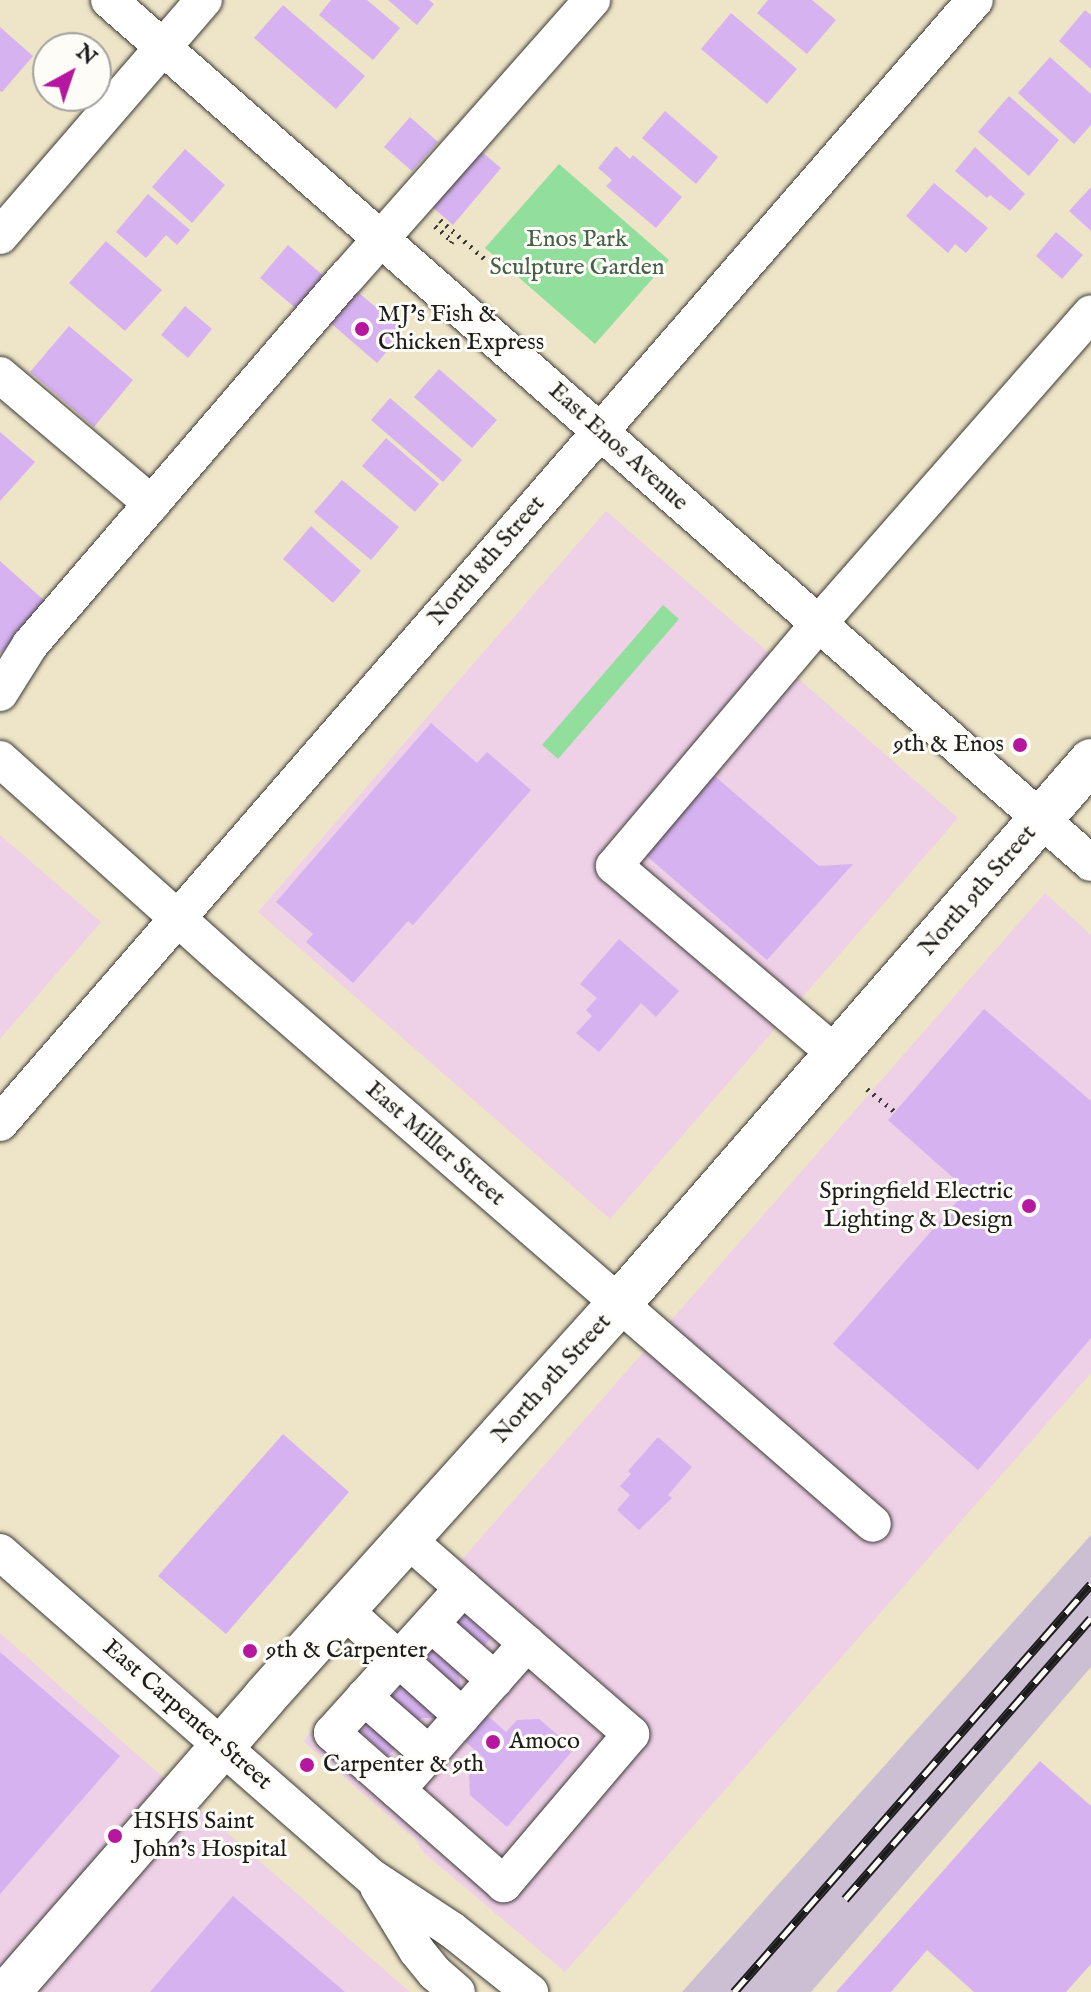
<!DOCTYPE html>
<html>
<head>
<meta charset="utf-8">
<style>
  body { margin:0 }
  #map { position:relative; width:1091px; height:1992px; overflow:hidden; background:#eee5c8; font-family:"IM FELL English",serif }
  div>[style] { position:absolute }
  .built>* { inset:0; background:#eed0e7 }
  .industrial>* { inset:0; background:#ccbed3 }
  .green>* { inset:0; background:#92de9c }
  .building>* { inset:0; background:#d6b2f0 }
  .path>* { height:5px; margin-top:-2.5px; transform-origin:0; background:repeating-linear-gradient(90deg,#3c3a36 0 2px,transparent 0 8px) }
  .roads { filter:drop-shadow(0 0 2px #3c3a36) drop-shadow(0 0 2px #3c3a36) }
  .minor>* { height:36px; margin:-18px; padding:0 18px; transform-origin:18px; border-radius:18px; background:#fff }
  .major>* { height:44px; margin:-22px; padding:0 22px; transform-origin:22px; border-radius:22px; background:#fff }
  .rail>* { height:9px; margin-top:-4.5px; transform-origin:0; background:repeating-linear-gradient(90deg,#fdfcf7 0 18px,#1c1c1c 0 36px); box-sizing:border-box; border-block:2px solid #1c1c1c }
  .dots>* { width:22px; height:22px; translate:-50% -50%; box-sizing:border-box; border:4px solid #fdfcf7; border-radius:50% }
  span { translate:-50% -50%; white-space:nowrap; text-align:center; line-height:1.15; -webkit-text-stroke:6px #fdfcf7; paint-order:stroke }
  .park-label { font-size:24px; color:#456049 }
  .poi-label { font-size:24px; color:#1c1c1c }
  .left { translate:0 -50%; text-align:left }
  .right { translate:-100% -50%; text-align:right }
  .street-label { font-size:24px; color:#1c1c1c }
  .north { position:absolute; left:32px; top:32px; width:80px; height:80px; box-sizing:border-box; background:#fdfcf7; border:2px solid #a3a29f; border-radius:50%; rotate:40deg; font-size:22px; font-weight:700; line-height:32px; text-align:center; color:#1c1c1c }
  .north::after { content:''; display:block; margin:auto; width:28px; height:36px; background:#b5179e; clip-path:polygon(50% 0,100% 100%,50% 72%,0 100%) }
</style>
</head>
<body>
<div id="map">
  <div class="built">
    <i style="clip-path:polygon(606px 511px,958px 818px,610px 1219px,258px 912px)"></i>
    <i style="clip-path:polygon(0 835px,101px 922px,0 1039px)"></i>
    <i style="clip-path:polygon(1045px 893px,1091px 935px,1091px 1373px,565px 1972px,423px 1852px,417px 1841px,303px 1741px)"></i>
    <i style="clip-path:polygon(0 1633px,133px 1751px,410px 1992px,0 1992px)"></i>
  </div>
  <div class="industrial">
    <i style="clip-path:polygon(1091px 1535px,1091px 1667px,811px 1992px,682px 1992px)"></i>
  </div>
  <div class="green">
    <i style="clip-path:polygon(559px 164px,669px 260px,595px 344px,485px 248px)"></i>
    <i style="clip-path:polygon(663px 605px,679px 619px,558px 759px,542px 745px)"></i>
  </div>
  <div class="building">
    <i style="clip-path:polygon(331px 0,367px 0,400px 28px,373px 60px,319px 15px)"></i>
    <i style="clip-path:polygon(388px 0,429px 0,434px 4px,417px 25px)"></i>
    <i style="clip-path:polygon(768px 0,812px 0,836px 20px,807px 54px,757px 13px)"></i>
    <i style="clip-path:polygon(283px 5px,365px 76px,336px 109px,254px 38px)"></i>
    <i style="clip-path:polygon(1085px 10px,1091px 15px,1091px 69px,1059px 41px)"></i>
    <i style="clip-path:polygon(731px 13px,797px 69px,767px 104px,701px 49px)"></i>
    <i style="clip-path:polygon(0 27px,33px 56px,2px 92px,0 91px)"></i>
    <i style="clip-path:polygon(1050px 57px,1091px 94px,1091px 125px,1074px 144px,1018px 93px)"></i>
    <i style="clip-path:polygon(1009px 96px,1059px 140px,1029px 176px,978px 132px)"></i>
    <i style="clip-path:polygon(665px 111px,718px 157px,696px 184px,642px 138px)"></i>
    <i style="clip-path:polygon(410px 117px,438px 142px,412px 171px,384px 147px)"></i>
    <i style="clip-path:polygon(616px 146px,630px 159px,633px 155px,682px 197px,656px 228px,606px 186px,612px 180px,598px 168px)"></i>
    <i style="clip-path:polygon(975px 147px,1025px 194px,1010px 211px,990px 195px,987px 198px,955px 171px)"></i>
    <i style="clip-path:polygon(477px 148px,501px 168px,453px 225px,430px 205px)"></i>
    <i style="clip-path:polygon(185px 149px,225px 185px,192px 223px,152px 187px)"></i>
    <i style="clip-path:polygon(934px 183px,988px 228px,966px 253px,955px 244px,948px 253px,906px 216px)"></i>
    <i style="clip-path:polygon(1091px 187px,1091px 231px,1069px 211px)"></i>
    <i style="clip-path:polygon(148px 194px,190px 230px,177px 245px,166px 235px,146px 258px,116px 232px)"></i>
    <i style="clip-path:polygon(1056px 232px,1083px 255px,1062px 279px,1036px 256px)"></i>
    <i style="clip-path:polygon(106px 241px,162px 290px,125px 331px,69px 283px)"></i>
    <i style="clip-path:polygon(288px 245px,327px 279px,299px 311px,260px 278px)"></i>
    <i style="clip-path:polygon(353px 288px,404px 331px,377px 363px,327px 320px)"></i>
    <i style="clip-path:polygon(185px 306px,212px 329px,188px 358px,161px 335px)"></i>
    <i style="clip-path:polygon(69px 326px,133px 380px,94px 427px,30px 372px)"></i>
    <i style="clip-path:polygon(439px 369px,497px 420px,472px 448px,414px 397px)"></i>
    <i style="clip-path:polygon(390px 398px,462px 460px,443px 482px,371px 420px)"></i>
    <i style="clip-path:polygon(0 432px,35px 462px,0 501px)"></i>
    <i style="clip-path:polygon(386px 438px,439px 484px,415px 512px,362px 466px)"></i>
    <i style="clip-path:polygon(342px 480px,399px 527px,371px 560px,314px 512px)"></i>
    <i style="clip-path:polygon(311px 526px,361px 571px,333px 603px,283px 559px)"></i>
    <i style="clip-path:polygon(0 561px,46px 602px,0 654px)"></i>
    <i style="clip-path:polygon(431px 723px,477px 763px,487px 752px,531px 790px,413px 925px,408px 921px,353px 983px,306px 942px,313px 934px,276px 902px)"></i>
    <i style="clip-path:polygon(710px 772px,819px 866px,853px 864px,767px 960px,641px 851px)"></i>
    <i style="clip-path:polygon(619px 939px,679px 991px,656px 1017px,641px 1003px,599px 1052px,576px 1033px,592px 1016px,586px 1010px,597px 998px,580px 984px)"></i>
    <i style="clip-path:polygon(984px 1009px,1091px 1101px,1091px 1338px,978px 1470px,833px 1344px,967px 1190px,888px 1120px)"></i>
    <i style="clip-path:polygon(283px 1434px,349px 1492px,226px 1634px,158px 1576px)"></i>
    <i style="clip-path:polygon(658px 1437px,692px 1467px,668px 1495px,672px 1498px,639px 1530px,617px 1510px,630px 1495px,620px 1486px,631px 1474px,628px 1471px)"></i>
    <i style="clip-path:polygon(464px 1614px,491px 1638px,459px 1674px,461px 1692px,506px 1732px,517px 1720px,539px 1719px,574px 1749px,507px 1827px,470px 1795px,469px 1775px,484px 1758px,438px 1718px,421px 1718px,388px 1756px,361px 1732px)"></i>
    <i style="clip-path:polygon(0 1652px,120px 1756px,0 1894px)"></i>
    <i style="clip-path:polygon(1040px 1761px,1091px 1806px,1091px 1964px,1066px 1992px,974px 1992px,927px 1950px,891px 1992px,836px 1992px)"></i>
    <i style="clip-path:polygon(233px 1896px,345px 1992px,150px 1992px)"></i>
  </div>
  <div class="path">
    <i style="left:440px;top:220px;width:60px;rotate:40.9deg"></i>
    <i style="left:435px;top:226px;width:23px;rotate:41deg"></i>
    <i style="left:452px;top:241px;width:7px;rotate:117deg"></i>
    <i style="left:867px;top:1089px;width:36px;rotate:39deg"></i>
  </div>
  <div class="roads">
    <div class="minor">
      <i style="left:109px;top:0;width:1307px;rotate:41.31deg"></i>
      <i style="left:0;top:236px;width:312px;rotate:-49.2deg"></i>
      <i style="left:0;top:375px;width:199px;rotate:40.3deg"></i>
      <i style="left:0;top:693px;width:57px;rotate:-58deg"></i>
      <i style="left:30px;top:645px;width:486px;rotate:-49.3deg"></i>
      <i style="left:347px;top:277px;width:370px;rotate:-48.5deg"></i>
      <i style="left:0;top:759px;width:302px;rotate:41.9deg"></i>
      <i style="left:225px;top:961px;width:858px;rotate:40.98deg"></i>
      <i style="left:836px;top:1054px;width:291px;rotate:-139.7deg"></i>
      <i style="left:614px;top:866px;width:318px;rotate:-49.8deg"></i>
      <i style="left:819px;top:623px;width:412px;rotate:-48.7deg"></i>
      <i style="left:0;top:1123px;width:1487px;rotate:-49.04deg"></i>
      <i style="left:408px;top:1540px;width:73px;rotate:41.1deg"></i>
      <i style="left:463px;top:1588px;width:223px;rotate:41deg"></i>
      <i style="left:631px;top:1734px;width:197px;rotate:130.3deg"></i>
      <i style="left:504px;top:1884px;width:229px;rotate:-138.7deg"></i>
      <i style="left:332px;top:1733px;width:195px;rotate:-47.9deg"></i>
      <i style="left:0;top:1552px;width:495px;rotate:41.2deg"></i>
      <i style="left:373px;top:1878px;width:95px;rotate:33.4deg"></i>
      <i style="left:452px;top:1930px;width:100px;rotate:38.5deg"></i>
      <i style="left:344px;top:1610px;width:159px;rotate:41.9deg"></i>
      <i style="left:431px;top:1624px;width:85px;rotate:41.2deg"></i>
      <i style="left:364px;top:1697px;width:86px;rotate:41.2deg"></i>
      <i style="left:397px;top:1790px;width:196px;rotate:-48.5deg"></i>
      <i style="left:378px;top:1887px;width:75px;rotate:58.6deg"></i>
      <i style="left:417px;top:1951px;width:28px;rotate:51deg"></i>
      <i style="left:435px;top:1973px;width:29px;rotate:41deg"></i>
    </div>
    <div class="major">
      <i style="left:8px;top:1992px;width:391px;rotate:-48.9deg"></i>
      <i style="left:265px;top:1697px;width:528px;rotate:-48deg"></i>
      <i style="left:618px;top:1305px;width:721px;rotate:-48.99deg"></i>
    </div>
  </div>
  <div class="rail">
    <i style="left:845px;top:1899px;width:373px;rotate:-48.8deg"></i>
    <i style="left:734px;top:1992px;width:542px;rotate:-48.81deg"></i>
  </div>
  <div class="dots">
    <i style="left:362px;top:329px;background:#b5179e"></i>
    <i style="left:1020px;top:745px;background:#b5179e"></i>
    <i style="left:1029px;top:1206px;background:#b5179e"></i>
    <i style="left:250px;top:1651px;background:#b5179e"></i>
    <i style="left:493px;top:1742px;background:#b5179e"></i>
    <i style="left:307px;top:1765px;background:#b5179e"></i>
    <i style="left:115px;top:1836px;background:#b5179e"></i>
  </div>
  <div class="park-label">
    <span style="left:577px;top:254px">Enos Park<br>Sculpture Garden</span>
  </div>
  <div class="poi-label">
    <span class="left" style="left:378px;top:329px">MJ's Fish &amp;<br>Chicken Express</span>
    <span class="right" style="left:1004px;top:745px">9th &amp; Enos</span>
    <span class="right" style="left:1013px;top:1206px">Springfield Electric<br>Lighting &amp; Design</span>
    <span class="left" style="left:266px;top:1651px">9th &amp; Carpenter</span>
    <span class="left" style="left:509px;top:1742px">Amoco</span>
    <span class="left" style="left:323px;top:1765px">Carpenter &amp; 9th</span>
    <span class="left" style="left:133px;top:1836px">HSHS Saint<br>John's Hospital</span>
  </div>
  <div class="street-label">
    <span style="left:618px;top:447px;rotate:42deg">East Enos Avenue</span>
    <span style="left:487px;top:561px;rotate:-49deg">North 8th Street</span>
    <span style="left:978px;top:891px;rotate:-49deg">North 9th Street</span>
    <span style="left:435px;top:1144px;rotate:41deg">East Miller Street</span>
    <span style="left:552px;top:1379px;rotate:-48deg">North 9th Street</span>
    <span style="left:187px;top:1715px;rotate:41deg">East Carpenter Street</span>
  </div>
  <div class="north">N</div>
</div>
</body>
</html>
